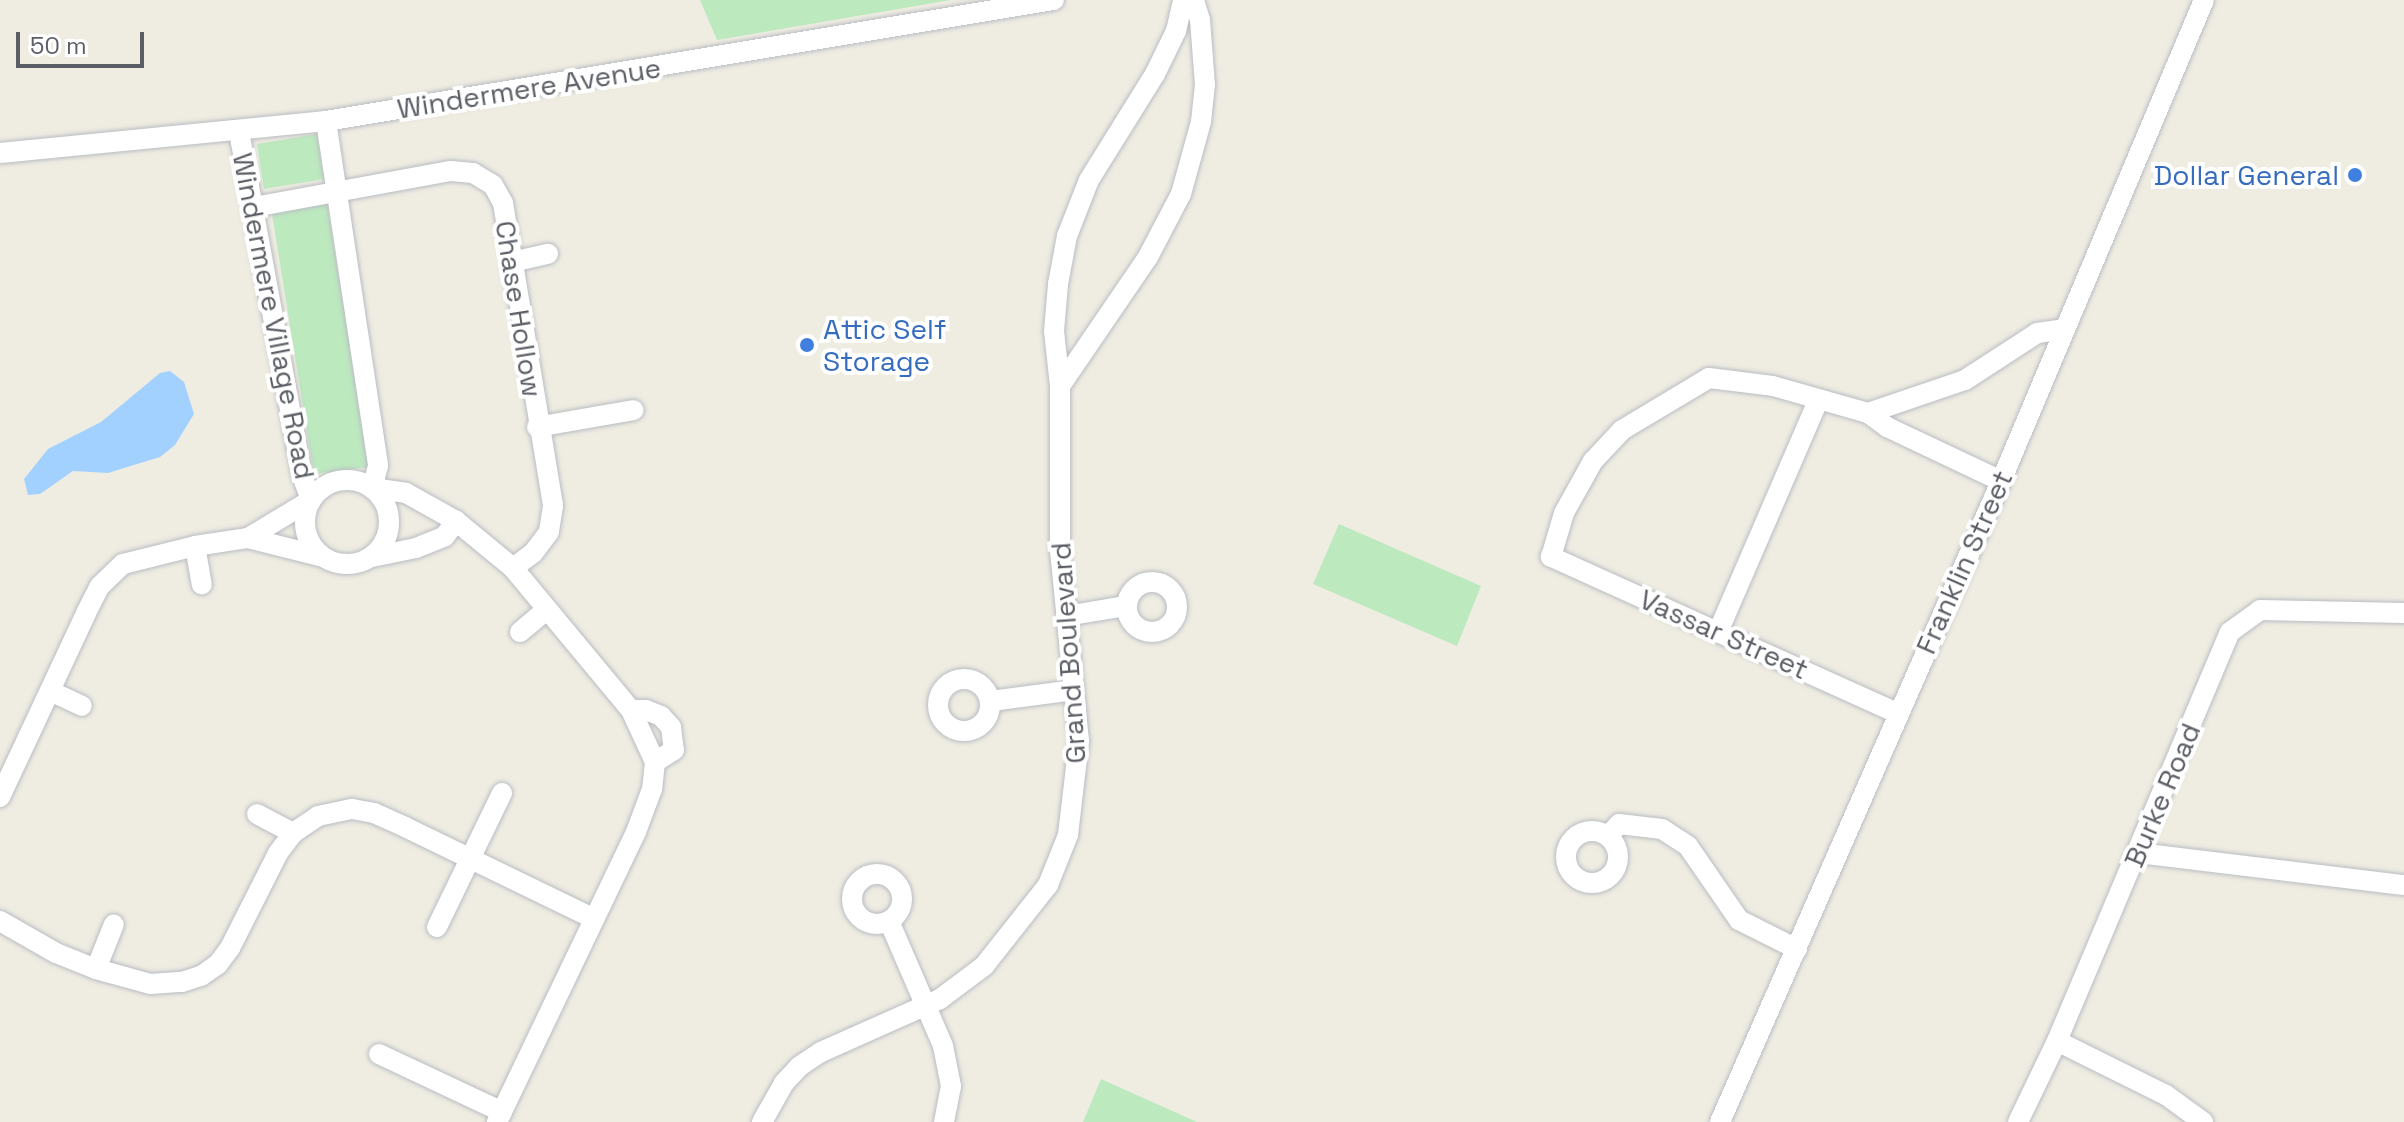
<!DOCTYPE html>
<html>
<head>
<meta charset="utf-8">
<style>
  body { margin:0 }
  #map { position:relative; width:2404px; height:1122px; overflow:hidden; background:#efede2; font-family:"Space Grotesk",sans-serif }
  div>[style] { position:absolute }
  .green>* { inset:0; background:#bde9bf }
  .water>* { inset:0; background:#a2d1ff }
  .roads { filter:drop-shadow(0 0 2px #babcc3) drop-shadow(0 0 2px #babcc3) }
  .street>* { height:20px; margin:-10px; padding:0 10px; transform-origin:10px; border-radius:10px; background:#fff }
  .street>.ring { margin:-10px; padding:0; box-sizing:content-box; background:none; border:20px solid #fff; border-radius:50% }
  .dots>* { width:22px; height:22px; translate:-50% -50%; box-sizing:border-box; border:4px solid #fff; border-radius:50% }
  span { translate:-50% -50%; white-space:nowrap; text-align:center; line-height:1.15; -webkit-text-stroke:8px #fff; paint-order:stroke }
  .street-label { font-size:28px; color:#5b5e65 }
  .shop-label { font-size:28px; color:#366cbe }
  .right { translate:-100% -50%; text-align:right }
  .left { translate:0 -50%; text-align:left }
  .scale { position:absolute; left:16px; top:32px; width:128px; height:36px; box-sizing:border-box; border:4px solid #5b5e65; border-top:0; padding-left:10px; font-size:24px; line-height:28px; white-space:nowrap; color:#5b5e65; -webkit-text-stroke:6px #fff; paint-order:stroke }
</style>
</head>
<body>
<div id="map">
  <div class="green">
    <i style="clip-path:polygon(700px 0,951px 0,717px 40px)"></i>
    <i style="clip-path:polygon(317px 134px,324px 179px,264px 189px,257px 144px)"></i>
    <i style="clip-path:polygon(327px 203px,370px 467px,314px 474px,272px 214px)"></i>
    <i style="clip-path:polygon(1339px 524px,1481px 586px,1457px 646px,1313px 584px)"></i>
    <i style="clip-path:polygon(1101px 1079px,1197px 1122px,1083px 1122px)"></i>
  </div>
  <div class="water">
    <i style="clip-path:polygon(170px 371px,184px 382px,194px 414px,175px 445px,160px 457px,108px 473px,73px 471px,40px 494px,28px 495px,24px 479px,48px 449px,101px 422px,160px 373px)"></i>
  </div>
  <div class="roads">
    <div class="street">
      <i style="left:326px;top:121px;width:349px;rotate:81.4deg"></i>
      <i style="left:378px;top:466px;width:23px;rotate:105deg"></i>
      <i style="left:372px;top:488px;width:34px;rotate:8deg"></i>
      <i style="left:406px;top:493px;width:57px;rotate:29.2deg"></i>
      <i style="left:456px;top:521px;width:74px;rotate:39.5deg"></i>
      <i style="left:513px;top:568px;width:185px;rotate:50.3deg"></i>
      <i style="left:631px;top:710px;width:57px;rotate:65.2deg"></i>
      <i style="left:655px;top:762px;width:27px;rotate:96deg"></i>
      <i style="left:652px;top:789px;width:46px;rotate:110.4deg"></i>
      <i style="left:636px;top:832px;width:322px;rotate:115.6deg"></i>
      <i style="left:0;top:153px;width:328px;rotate:-5.6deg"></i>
      <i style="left:326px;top:121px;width:738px;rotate:-9.44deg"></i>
      <i style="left:254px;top:207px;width:200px;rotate:-10.4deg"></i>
      <i style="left:451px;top:171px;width:22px;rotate:5deg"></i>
      <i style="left:473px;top:173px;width:23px;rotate:31deg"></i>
      <i style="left:493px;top:185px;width:21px;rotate:61deg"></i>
      <i style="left:503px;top:203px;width:307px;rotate:80.6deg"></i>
      <i style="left:553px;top:506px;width:26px;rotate:99deg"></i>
      <i style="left:549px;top:532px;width:26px;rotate:127deg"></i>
      <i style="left:533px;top:553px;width:25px;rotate:143deg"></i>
      <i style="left:512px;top:262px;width:37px;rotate:-13deg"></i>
      <i style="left:1060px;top:386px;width:156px;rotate:-55.7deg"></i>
      <i style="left:1148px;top:257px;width:71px;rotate:-62.4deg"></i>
      <i style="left:1181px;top:194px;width:75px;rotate:-74.5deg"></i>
      <i style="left:1201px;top:122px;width:37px;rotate:-84deg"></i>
      <i style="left:1205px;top:85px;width:65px;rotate:-94.4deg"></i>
      <i style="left:1200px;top:20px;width:21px;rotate:-107deg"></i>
      <i style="left:1868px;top:413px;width:24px;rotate:36deg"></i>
      <i style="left:1887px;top:427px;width:126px;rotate:25.3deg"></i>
      <i style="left:537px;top:427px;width:98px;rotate:-9.9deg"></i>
      <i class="ring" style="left:305px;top:480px;width:64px;height:64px"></i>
      <i style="left:248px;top:538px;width:77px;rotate:14.2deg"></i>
      <i style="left:195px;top:546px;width:39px;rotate:80deg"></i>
      <i style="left:372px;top:557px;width:45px;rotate:-11.6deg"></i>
      <i style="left:416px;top:548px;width:31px;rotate:-22deg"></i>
      <i style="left:445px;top:536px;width:19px;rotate:-54deg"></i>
      <i class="ring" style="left:1127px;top:582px;width:30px;height:30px"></i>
      <i style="left:1066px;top:616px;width:61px;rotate:-9.5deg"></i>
      <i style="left:520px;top:632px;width:35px;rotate:-40deg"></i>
      <i style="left:1718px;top:632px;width:252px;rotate:-66.6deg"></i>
      <i class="ring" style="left:938px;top:679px;width:32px;height:32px"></i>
      <i style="left:50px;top:691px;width:35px;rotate:25deg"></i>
      <i style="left:991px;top:701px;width:84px;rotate:-7.5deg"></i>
      <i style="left:631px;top:710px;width:15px"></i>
      <i style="left:646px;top:710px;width:16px;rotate:22deg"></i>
      <i style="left:661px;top:716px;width:15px;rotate:48deg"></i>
      <i style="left:671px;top:727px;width:23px;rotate:83deg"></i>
      <i style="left:674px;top:750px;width:22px;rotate:148deg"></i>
      <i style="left:1897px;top:713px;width:380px;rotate:-155.7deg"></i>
      <i style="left:1551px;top:557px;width:46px;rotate:-73.5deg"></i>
      <i style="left:1564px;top:513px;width:60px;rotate:-60.9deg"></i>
      <i style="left:1593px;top:461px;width:42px;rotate:-46.9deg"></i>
      <i style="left:1622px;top:430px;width:101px;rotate:-30.9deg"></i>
      <i style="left:1709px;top:378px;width:64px;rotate:7.1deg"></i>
      <i style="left:1773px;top:386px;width:99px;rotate:15.9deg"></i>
      <i style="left:1868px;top:413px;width:102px;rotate:-18.8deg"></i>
      <i style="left:1965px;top:380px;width:86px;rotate:-33.1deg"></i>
      <i style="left:2037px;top:333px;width:27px;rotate:-8deg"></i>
      <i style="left:0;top:797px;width:203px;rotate:-64.9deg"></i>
      <i style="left:86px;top:613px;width:30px;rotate:-63deg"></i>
      <i style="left:100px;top:586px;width:32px;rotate:-44deg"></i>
      <i style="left:123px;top:564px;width:74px;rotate:-14deg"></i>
      <i style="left:195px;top:546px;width:54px;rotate:-8.6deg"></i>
      <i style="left:248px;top:538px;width:74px;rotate:-31.1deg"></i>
      <i style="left:311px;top:500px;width:27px;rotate:-110deg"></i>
      <i style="left:302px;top:475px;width:349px;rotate:-100.4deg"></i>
      <i style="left:257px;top:814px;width:41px;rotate:27.8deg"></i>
      <i class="ring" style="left:1566px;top:831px;width:32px;height:32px"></i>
      <i style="left:1608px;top:836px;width:16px;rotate:-47deg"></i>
      <i style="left:1619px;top:824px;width:43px;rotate:6.6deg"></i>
      <i style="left:1662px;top:829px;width:31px;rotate:33deg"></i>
      <i style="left:1688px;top:846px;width:90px;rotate:55.4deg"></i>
      <i style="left:1739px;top:920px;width:65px;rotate:26.6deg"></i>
      <i style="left:2138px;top:853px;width:268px;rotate:6.9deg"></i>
      <i class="ring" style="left:852px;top:874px;width:30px;height:30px"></i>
      <i style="left:0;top:921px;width:64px;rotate:29.7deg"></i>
      <i style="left:56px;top:953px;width:43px;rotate:21.8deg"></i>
      <i style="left:96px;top:969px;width:56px;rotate:15.5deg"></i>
      <i style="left:150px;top:984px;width:32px;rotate:-4deg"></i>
      <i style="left:182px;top:982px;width:20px;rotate:-18deg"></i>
      <i style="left:201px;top:976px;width:21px;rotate:-35deg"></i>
      <i style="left:218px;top:964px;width:20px;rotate:-53deg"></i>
      <i style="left:230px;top:948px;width:106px;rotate:-63.2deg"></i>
      <i style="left:278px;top:853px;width:25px;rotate:-53deg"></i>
      <i style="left:293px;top:833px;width:30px;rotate:-34deg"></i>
      <i style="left:318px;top:816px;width:35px;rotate:-12deg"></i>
      <i style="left:352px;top:809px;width:22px;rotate:10deg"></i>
      <i style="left:374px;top:813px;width:34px;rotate:24deg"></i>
      <i style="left:405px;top:827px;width:208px;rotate:25.9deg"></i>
      <i style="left:889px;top:921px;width:136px;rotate:66.6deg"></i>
      <i style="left:943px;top:1046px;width:41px;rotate:78.7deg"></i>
      <i style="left:951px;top:1086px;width:37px;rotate:101deg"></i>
      <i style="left:437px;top:927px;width:149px;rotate:-64.1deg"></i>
      <i style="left:96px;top:969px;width:48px;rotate:-68.2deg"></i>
      <i style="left:2057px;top:1041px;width:122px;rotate:26.4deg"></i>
      <i style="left:2166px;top:1095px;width:46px;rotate:36.1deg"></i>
      <i style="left:379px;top:1054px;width:136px;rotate:25.2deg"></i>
      <i style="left:762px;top:1122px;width:45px;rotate:-60.6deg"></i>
      <i style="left:784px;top:1083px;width:23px;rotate:-47deg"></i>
      <i style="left:800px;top:1066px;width:25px;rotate:-34deg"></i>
      <i style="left:821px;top:1052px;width:130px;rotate:-24deg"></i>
      <i style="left:940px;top:999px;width:55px;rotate:-36.9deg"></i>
      <i style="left:984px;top:966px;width:103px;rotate:-51.7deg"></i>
      <i style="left:1048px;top:885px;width:54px;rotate:-68.2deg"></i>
      <i style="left:1068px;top:835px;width:95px;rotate:-83.3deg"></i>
      <i style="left:1079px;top:741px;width:192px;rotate:-95.7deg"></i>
      <i style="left:1060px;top:550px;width:164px;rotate:-90deg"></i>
      <i style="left:1060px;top:386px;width:55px;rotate:-96.2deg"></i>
      <i style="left:1054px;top:331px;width:47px;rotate:-85.1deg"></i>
      <i style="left:1058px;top:284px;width:49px;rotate:-79.4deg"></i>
      <i style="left:1067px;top:236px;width:60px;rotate:-68.6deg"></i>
      <i style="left:1089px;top:180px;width:125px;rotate:-58.1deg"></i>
      <i style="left:1155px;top:74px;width:48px;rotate:-64deg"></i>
      <i style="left:1176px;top:31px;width:32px;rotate:-77deg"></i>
      <i style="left:1720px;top:1122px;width:695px;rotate:-66.31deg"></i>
      <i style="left:1999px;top:486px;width:527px;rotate:-67.13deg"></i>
      <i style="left:2018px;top:1122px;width:90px;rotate:-64.3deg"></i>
      <i style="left:2057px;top:1041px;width:444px;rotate:-67.1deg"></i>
      <i style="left:2230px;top:632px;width:37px;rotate:-36deg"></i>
      <i style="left:2260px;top:610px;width:144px;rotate:1.2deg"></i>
    </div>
  </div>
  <div class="dots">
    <i style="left:2355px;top:175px;background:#3f7fe0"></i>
    <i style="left:807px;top:345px;background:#3f7fe0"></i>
  </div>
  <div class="street-label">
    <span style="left:529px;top:88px;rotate:-9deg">Windermere Avenue</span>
    <span style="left:519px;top:309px;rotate:81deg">Chase Hollow</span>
    <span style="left:274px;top:316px;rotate:79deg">Windermere Village Road</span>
    <span style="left:1964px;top:562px;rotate:-66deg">Franklin Street</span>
    <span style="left:1724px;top:634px;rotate:24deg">Vassar Street</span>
    <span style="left:1068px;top:653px;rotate:-94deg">Grand Boulevard</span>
    <span style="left:2162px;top:795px;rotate:-67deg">Burke Road</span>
  </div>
  <div class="shop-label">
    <span class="right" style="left:2339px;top:175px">Dollar General</span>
    <span class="left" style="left:823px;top:345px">Attic Self<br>Storage</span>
  </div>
  <div class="scale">50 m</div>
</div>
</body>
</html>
